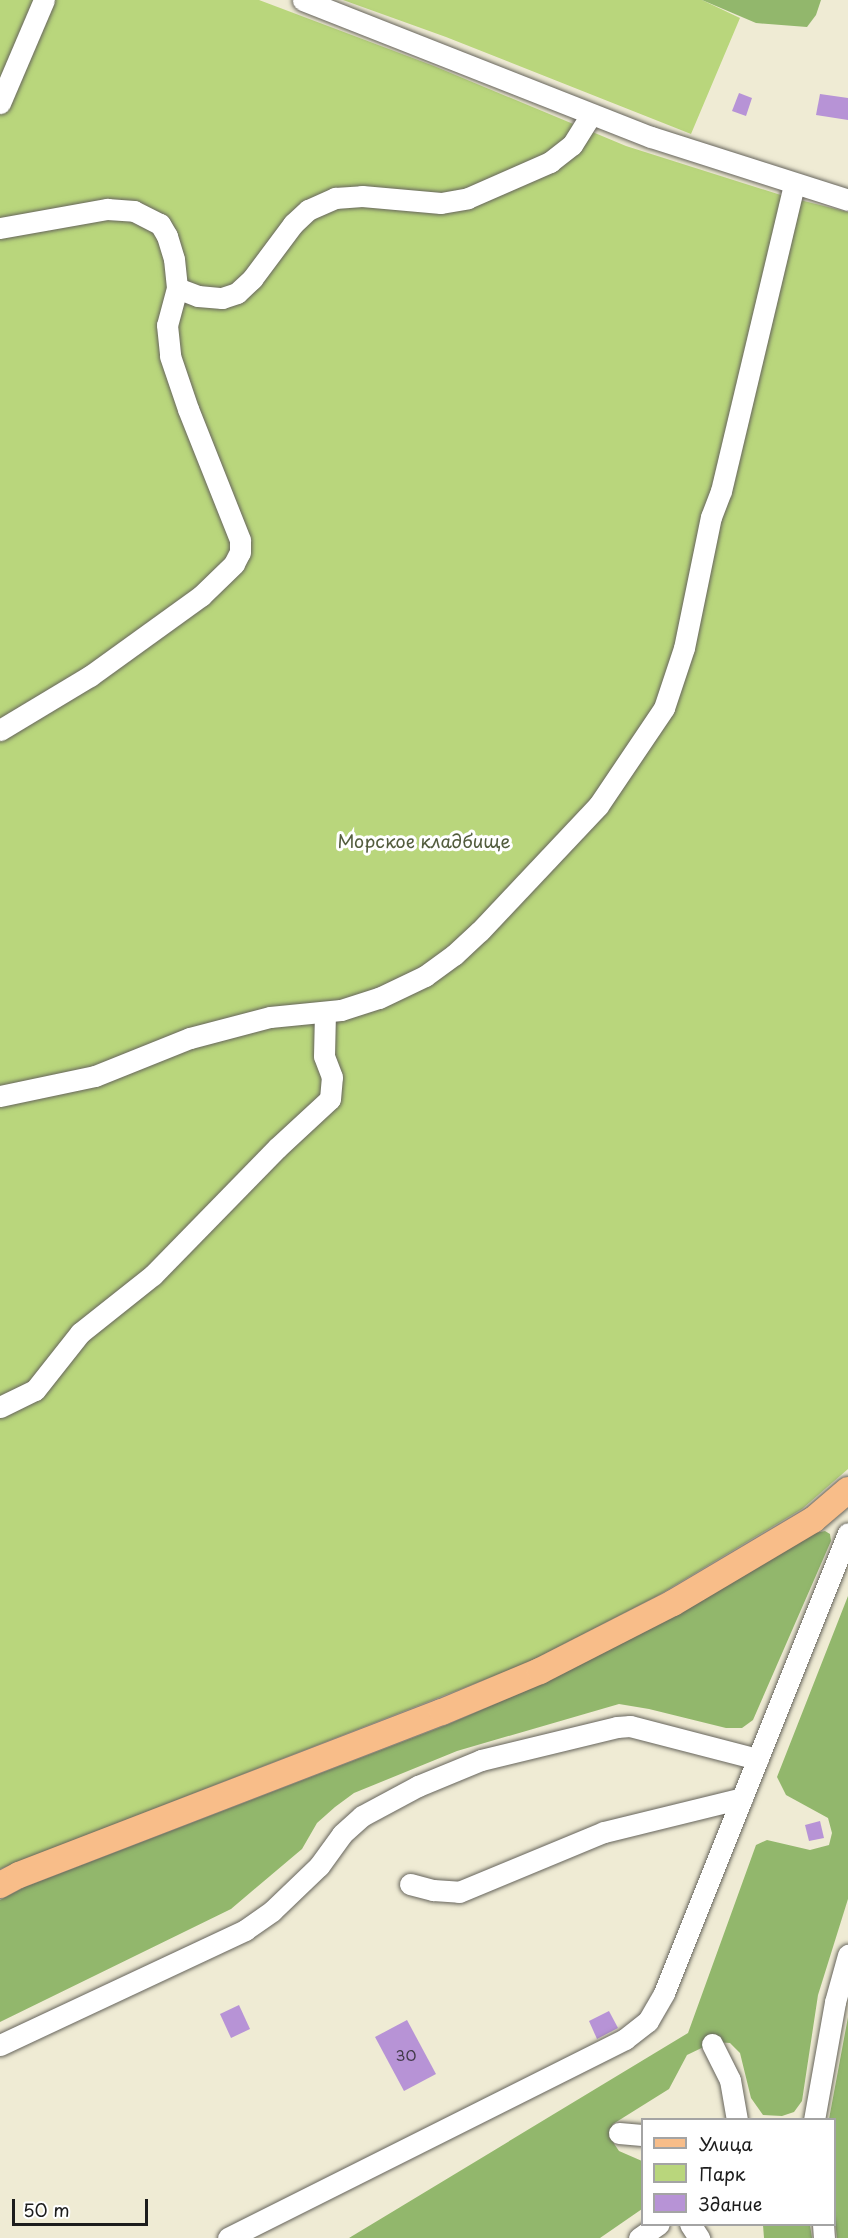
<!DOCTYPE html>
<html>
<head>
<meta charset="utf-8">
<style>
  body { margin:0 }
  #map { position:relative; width:848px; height:2238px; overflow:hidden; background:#efebd4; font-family:"Playpen Sans",sans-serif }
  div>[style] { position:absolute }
  .green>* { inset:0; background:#b9d67c }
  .forest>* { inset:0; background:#92b76c }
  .building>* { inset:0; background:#b793d6 }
  .roads { filter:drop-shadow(0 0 2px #66645c) drop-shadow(0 0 2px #66645c) }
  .minor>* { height:21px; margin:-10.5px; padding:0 10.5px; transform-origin:10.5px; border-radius:10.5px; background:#fff }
  .major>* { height:26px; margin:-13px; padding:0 13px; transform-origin:13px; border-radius:13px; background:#f8bd89 }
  span { translate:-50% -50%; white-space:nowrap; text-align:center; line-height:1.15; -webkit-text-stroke:6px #fff; paint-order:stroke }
  .number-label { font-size:15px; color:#433a4a }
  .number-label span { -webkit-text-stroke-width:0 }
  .park-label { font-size:18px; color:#535d3e }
  .legend { position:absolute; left:641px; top:2118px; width:195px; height:108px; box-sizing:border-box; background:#fff; border:2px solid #a4a4a4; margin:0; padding:8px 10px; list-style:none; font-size:18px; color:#1c1c1c }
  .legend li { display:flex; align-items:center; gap:12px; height:30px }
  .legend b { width:30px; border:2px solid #a4a4a4 }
  .scale { position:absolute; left:12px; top:2199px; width:136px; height:27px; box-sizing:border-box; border:3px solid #1c1c1c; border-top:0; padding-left:8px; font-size:18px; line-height:21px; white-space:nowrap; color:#1c1c1c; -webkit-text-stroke:4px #fff; paint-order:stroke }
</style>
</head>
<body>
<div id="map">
  <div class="green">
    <i style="clip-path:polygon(0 0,259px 0,434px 66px,626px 146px,784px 196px,848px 212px,848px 1469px,802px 1509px,657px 1596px,527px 1663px,0 1869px)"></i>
    <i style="clip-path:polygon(343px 0,702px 0,740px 18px,691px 134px,446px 37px)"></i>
  </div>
  <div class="forest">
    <i style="clip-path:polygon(702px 0,821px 0,816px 15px,807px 27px,756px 23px)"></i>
    <i style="clip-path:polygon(825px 1531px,830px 1534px,831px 1541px,753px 1720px,742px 1728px,726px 1728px,649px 1709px,619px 1704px,457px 1751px,354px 1793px,335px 1807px,317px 1823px,302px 1849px,231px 1909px,0 2022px,0 1900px,25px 1887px,449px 1724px,546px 1682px,681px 1613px,815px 1533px)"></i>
    <i style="clip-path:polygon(848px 1596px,848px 1899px,818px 1995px,802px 2101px,794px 2112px,782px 2116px,763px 2115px,751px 2098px,740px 2053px,730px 2043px,714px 2042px,687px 2055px,669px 2089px,613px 2124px,609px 2136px,619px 2151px,642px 2161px,642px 2209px,600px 2238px,349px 2238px,688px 2033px,756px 1845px,767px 1840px,810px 1850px,829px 1845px,832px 1833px,828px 1818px,786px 1795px,777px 1777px)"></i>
    <i style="clip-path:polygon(848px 2017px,848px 2238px,837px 2238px,834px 2211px,834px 2120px,829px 2119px)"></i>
    <i style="clip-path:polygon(763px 2225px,810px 2225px,812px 2238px,764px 2238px)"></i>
  </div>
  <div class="building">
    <i style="clip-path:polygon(739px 93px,752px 98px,746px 116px,732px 111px)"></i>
    <i style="clip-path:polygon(820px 94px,848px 98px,848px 120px,816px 115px)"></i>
    <i style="clip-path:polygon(820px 1821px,824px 1838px,809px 1841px,805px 1825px)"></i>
    <i style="clip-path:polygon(239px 2005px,250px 2029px,231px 2038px,220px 2014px)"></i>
    <i style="clip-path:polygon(609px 2011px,618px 2028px,597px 2039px,589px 2021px)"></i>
    <i style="clip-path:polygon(407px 2020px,436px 2074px,404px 2091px,375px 2037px)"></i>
  </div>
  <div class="roads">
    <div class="minor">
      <i style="left:303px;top:0;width:374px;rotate:21.5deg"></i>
      <i style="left:651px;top:137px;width:207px;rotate:17.7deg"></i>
      <i style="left:0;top:103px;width:112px;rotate:-66.9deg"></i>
      <i style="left:0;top:228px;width:109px;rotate:-10.1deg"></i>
      <i style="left:107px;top:209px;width:27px;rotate:4deg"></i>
      <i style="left:134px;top:211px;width:29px;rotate:27deg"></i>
      <i style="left:160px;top:224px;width:14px;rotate:60deg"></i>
      <i style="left:167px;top:236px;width:24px;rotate:73deg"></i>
      <i style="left:174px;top:259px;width:29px;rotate:84deg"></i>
      <i style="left:177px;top:288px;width:38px;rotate:105deg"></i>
      <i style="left:167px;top:325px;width:31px;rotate:84deg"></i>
      <i style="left:170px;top:356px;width:56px;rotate:71.2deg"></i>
      <i style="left:188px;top:409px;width:141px;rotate:68.3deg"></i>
      <i style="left:240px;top:540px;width:12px;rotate:90deg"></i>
      <i style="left:240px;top:552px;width:13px;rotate:117deg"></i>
      <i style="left:234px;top:564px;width:46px;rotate:135.9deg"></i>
      <i style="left:201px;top:596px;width:137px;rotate:144.2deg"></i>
      <i style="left:90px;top:676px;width:105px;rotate:149deg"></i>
      <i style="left:177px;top:288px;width:22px;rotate:21deg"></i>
      <i style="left:198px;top:296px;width:24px;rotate:5deg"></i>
      <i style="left:222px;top:298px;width:16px;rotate:-18deg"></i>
      <i style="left:237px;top:293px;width:21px;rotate:-43deg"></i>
      <i style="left:252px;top:279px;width:69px;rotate:-53.3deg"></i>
      <i style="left:293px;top:224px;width:21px;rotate:-43deg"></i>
      <i style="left:308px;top:210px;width:30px;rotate:-24deg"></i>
      <i style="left:335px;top:198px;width:27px;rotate:-4deg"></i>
      <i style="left:362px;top:196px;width:79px;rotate:5.1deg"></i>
      <i style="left:441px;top:203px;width:27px;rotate:-10deg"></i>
      <i style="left:468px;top:198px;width:90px;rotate:-23.7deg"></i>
      <i style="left:550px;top:162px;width:28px;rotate:-38deg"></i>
      <i style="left:572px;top:145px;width:36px;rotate:-58deg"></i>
      <i style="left:0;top:1096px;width:97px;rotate:-11.9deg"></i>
      <i style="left:95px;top:1076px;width:102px;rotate:-21.8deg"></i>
      <i style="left:190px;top:1038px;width:83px;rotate:-14.7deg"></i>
      <i style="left:270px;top:1017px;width:71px;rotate:-5.6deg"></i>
      <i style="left:341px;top:1010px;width:40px;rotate:-18deg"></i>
      <i style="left:379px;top:998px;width:51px;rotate:-25.6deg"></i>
      <i style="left:425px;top:976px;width:36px;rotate:-36deg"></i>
      <i style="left:454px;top:955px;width:35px;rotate:-43deg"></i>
      <i style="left:480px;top:931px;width:172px;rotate:-46.7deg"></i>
      <i style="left:598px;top:806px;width:118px;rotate:-56deg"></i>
      <i style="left:664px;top:708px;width:63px;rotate:-71.6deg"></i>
      <i style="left:684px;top:648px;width:134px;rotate:-78.4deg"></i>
      <i style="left:711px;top:517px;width:28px;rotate:-69deg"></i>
      <i style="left:721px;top:491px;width:316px;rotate:-76.6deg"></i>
      <i style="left:0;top:1407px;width:39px;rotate:-26deg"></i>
      <i style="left:35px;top:1390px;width:73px;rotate:-51.7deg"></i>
      <i style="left:80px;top:1333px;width:93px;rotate:-38.5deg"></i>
      <i style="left:153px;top:1275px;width:177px;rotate:-45.7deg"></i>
      <i style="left:277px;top:1148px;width:72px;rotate:-42.8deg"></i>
      <i style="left:330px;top:1099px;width:22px;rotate:-85deg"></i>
      <i style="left:332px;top:1077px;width:22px;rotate:-111deg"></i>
      <i style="left:324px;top:1056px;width:43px;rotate:-88.7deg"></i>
      <i style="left:410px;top:1884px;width:24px;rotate:15deg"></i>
      <i style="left:433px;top:1890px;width:26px;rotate:4deg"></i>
      <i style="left:459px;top:1892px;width:157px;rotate:-22.5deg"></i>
      <i style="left:604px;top:1832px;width:142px;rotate:-13.8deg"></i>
      <i style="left:712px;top:2044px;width:40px;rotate:63.4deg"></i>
      <i style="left:730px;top:2080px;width:41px;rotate:80.1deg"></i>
      <i style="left:0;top:2045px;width:271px;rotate:-25.1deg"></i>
      <i style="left:245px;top:1930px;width:33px;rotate:-35deg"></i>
      <i style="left:272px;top:1911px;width:65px;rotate:-43.8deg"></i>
      <i style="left:319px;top:1866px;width:39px;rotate:-54deg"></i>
      <i style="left:342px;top:1834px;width:27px;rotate:-42deg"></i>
      <i style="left:362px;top:1816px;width:64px;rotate:-28.2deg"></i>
      <i style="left:418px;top:1786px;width:68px;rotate:-22.4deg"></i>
      <i style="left:481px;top:1760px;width:140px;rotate:-13.6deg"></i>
      <i style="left:617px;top:1727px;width:13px;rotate:-4deg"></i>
      <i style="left:630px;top:1726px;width:132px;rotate:14.5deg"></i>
      <i style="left:814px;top:2120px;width:120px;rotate:-79.9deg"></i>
      <i style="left:835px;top:2002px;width:49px;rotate:-74.5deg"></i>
      <i style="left:619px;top:2133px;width:23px;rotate:5deg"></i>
      <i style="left:690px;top:2224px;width:17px;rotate:57deg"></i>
      <i style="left:823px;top:2224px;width:14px;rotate:86deg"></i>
      <i style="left:228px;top:2238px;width:444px;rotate:-26.6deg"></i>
      <i style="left:625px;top:2039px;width:29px;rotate:-38deg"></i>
      <i style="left:648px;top:2021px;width:32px;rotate:-60deg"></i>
      <i style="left:664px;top:1993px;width:495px;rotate:-68.2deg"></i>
      <i style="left:639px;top:2238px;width:24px;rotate:-35deg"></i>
    </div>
    <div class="major">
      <i style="left:0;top:1885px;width:21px;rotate:-28deg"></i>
      <i style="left:19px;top:1875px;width:453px;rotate:-21.1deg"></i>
      <i style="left:442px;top:1712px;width:106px;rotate:-22.7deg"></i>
      <i style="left:540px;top:1671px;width:149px;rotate:-27.1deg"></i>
      <i style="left:673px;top:1603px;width:163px;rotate:-30.7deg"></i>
      <i style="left:813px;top:1520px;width:46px;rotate:-40.6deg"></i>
    </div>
  </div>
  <div class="number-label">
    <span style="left:406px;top:2055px">30</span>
  </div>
  <div class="park-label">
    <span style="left:424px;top:841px">Морское кладбище</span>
  </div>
  <ul class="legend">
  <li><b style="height:8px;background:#f8bd89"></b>Улица</li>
  <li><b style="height:16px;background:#b9d67c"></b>Парк</li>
  <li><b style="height:16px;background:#b793d6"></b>Здание</li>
  </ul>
  <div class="scale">50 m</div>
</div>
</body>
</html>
